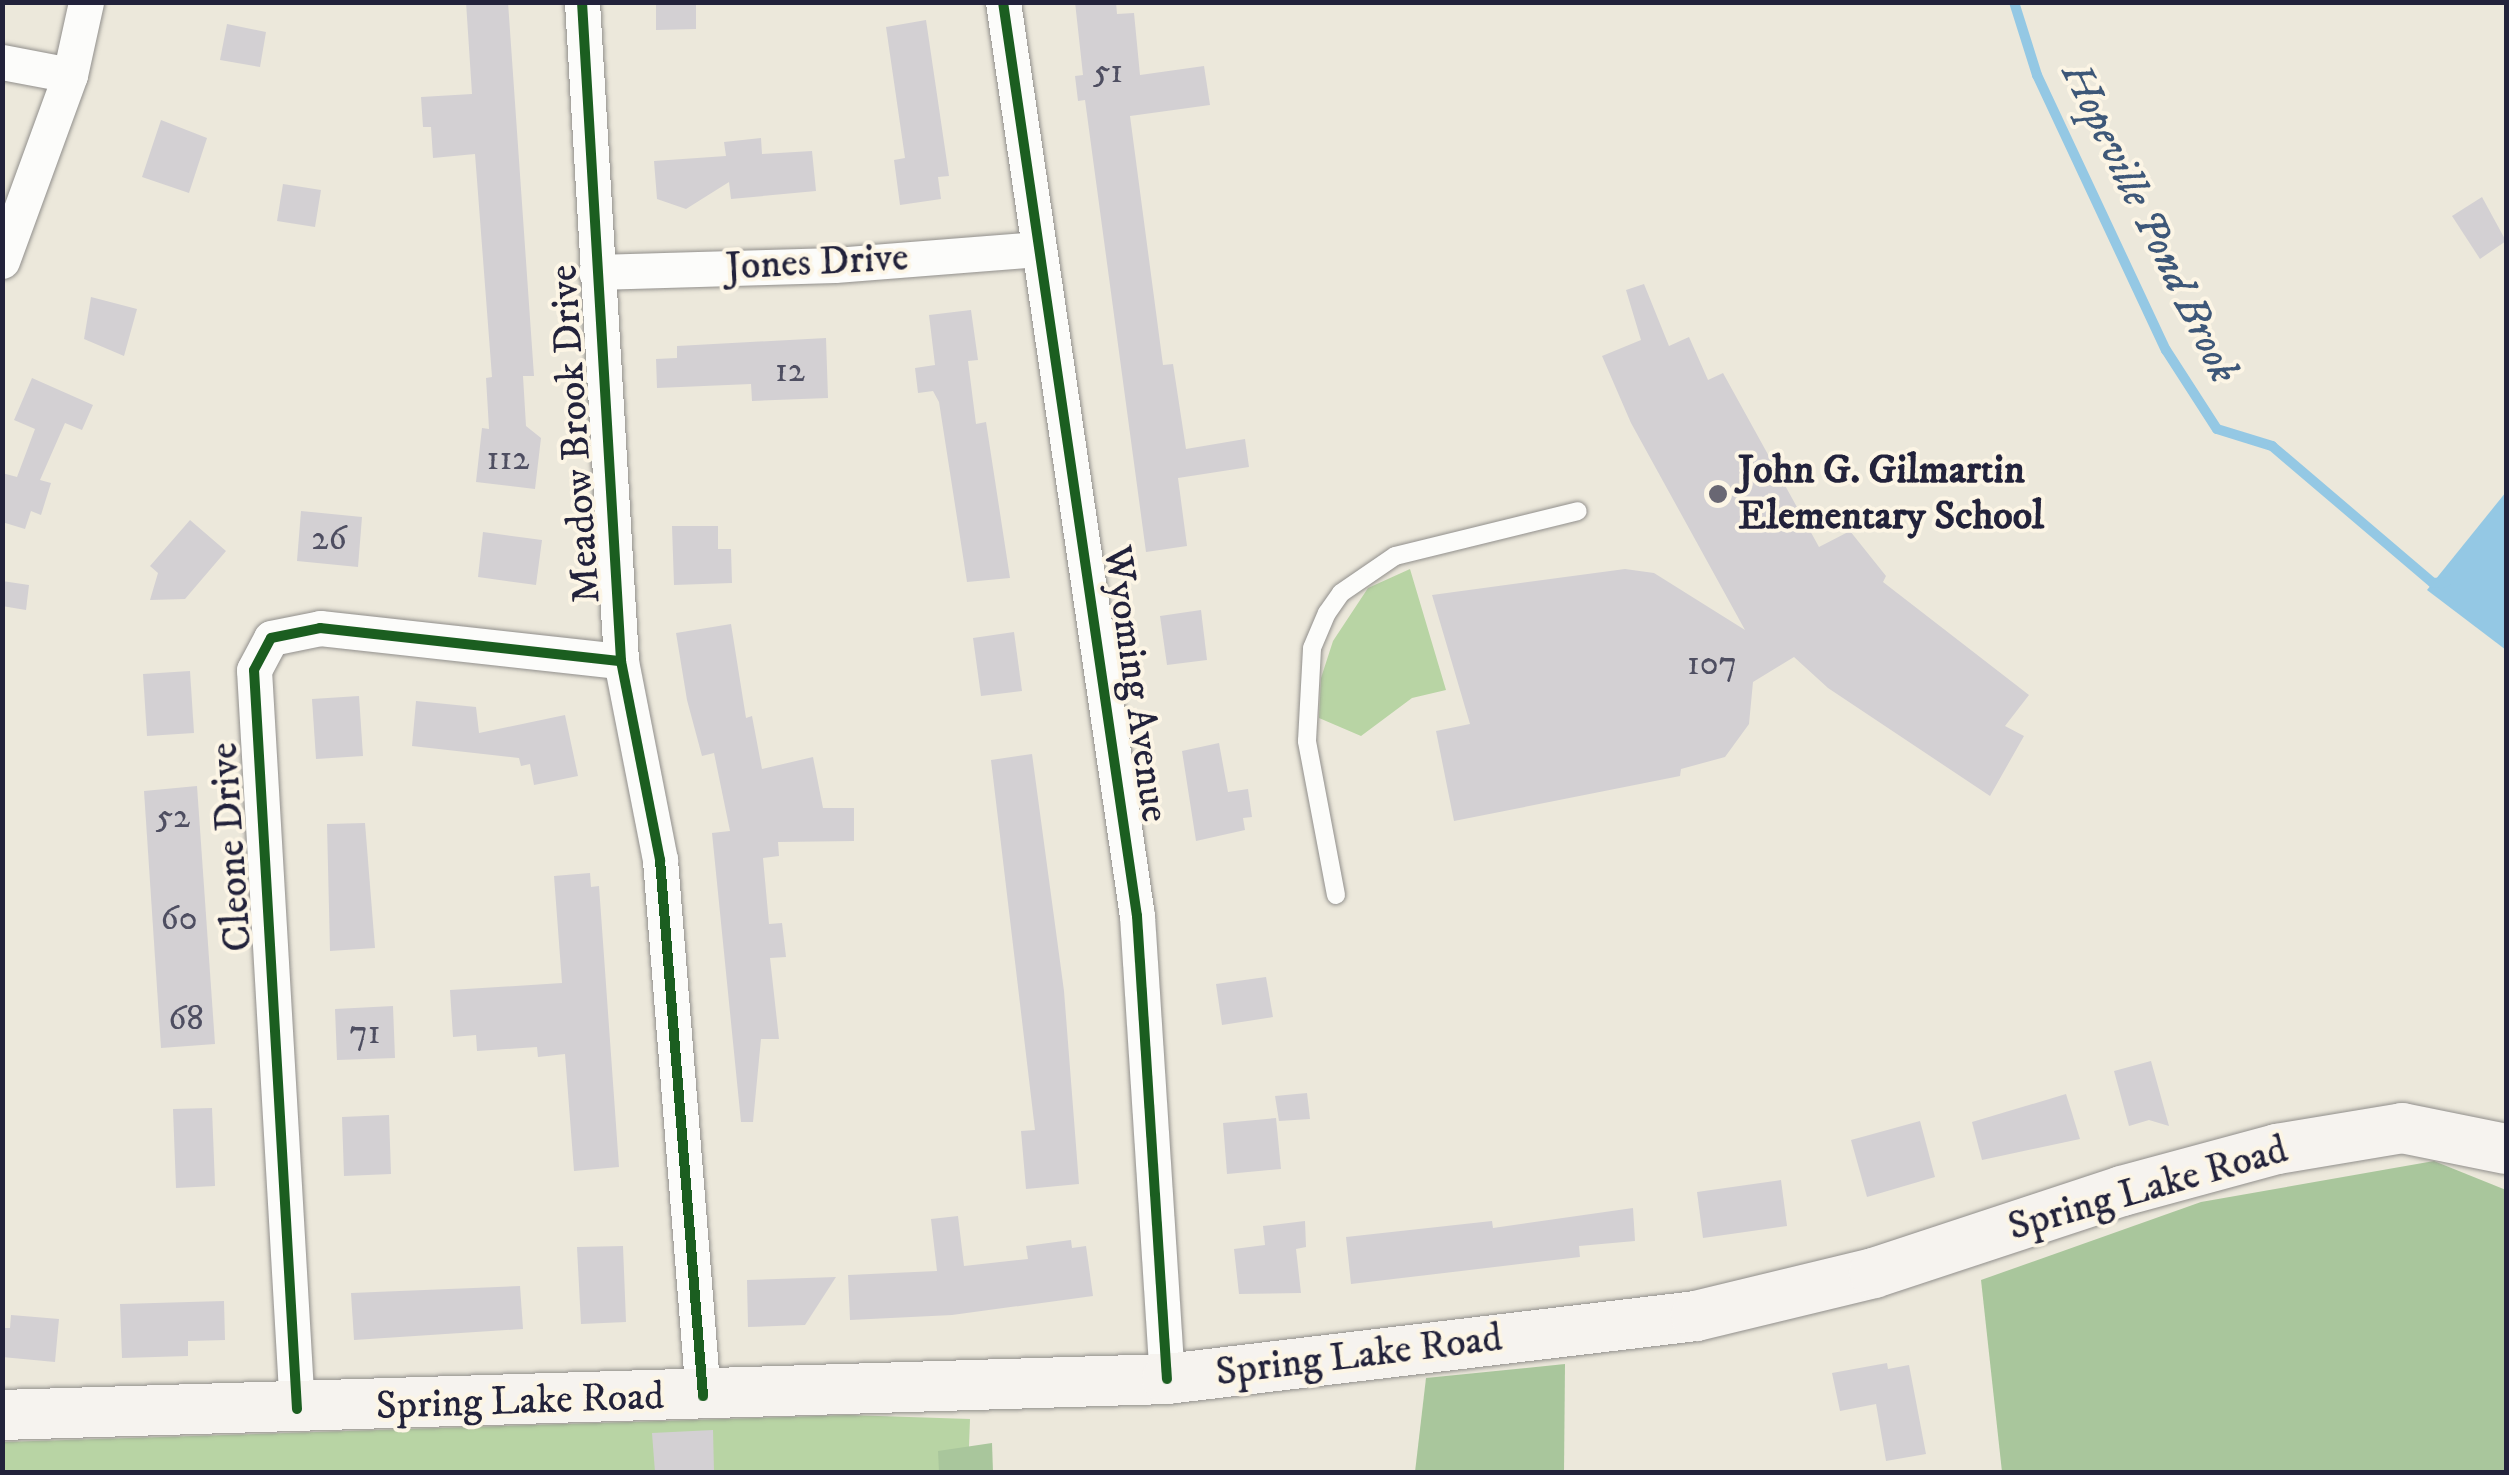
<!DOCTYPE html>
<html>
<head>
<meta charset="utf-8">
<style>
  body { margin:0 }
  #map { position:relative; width:2509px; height:1475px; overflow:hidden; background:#ece8db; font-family:"IM FELL DW Pica",serif }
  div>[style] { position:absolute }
  .green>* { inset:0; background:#b8d4a4 }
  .forest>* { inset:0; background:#a9c69c }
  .water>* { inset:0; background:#94c8e4 }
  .stream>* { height:10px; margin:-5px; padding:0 5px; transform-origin:5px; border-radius:5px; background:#94c8e4 }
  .building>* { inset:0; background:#d3d0d3 }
  .roads { filter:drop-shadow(0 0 2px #918f8c) drop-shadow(0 0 2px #918f8c) }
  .lane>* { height:18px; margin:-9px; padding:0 9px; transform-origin:9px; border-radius:9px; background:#fcfcfa }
  .street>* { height:35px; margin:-17.5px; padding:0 17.5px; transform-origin:17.5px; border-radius:17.5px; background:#fcfcfa }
  .secondary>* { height:50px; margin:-25px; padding:0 25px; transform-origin:25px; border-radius:25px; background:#f6f3ef }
  .cycleway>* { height:10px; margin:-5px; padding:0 5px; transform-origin:5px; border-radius:5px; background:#1b5e20 }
  .dots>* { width:28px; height:28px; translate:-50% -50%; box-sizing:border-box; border:5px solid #fcf5e5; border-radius:50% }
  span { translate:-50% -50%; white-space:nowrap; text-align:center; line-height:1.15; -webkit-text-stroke:8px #fcf5e5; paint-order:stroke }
  .number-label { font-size:35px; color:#4e4e61 }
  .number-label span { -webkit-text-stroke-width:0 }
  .street-label { font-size:40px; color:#22223b }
  .poi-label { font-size:40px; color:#22223b; font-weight:700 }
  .left { translate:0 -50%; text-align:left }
  .water-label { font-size:42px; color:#3d5778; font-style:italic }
  .frame { position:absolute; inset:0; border:5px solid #22223b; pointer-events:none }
</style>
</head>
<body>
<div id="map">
  <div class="green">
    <i style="clip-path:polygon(1410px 569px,1446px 690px,1412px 698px,1361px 736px,1319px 718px,1321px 678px,1333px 641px,1368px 588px)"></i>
    <i style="clip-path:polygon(848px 1415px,970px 1419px,968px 1472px,3px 1472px,2px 1442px)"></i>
  </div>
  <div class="forest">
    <i style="clip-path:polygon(2434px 1161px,2506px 1190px,2506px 1472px,2002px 1472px,1981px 1280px,2201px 1202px)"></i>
    <i style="clip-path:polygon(1565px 1364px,1564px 1472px,1415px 1472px,1426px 1378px)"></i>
    <i style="clip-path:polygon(992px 1443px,993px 1472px,939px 1472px,938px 1451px)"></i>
  </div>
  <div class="water">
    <i style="clip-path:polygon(2506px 492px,2506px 650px,2427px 590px)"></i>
  </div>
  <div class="stream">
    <i style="left:2014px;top:2px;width:77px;rotate:72.5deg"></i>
    <i style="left:2037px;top:75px;width:304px;rotate:64.9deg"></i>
    <i style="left:2166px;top:350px;width:94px;rotate:57.2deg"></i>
    <i style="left:2217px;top:429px;width:58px;rotate:17.2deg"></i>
    <i style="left:2272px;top:446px;width:211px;rotate:40.4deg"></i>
    <i style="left:2433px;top:583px;width:13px;rotate:-4deg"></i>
  </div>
  <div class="building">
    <i style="clip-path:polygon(466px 2px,508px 2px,534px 376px,523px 376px,526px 426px,541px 438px,535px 489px,476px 482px,482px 428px,489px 429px,486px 378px,492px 377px,475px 154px,433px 158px,431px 127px,423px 127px,421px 97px,472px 94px)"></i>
    <i style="clip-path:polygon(656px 2px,696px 2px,696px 29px,656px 30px)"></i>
    <i style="clip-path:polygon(1075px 2px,1116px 2px,1117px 14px,1134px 13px,1140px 75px,1204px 66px,1210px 105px,1130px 116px,1163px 365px,1173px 364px,1186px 449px,1245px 439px,1249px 467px,1178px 478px,1187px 546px,1146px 552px,1085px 100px,1078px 101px,1075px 76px,1083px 75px)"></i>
    <i style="clip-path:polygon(926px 20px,949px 176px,938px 177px,941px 199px,900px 205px,894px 160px,905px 158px,886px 27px)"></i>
    <i style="clip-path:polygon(227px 24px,266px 32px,260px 67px,220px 60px)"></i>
    <i style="clip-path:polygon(161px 120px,207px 138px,189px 193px,142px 177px)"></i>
    <i style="clip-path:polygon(761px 138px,762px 154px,812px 151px,816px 191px,731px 199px,729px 182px,686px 209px,657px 199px,654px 161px,726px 156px,724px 142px)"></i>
    <i style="clip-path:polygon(283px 184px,321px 190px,315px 227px,277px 221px)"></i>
    <i style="clip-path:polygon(2482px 197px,2506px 241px,2480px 259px,2452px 216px)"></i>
    <i style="clip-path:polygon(1644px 284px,1669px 346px,1689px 337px,1708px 380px,1723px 373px,1819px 547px,1850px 531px,1886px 576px,1883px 582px,2029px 695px,2005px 726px,2024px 736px,1990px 796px,1828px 688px,1794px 657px,1753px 682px,1749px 724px,1725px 757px,1681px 769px,1680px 776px,1454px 821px,1436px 731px,1470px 724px,1432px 595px,1625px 569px,1654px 573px,1745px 630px,1631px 423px,1602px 356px,1641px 340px,1626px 290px)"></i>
    <i style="clip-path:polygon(91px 297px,137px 309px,124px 356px,84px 339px)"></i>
    <i style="clip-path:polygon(971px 310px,978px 360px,968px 361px,976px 424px,986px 422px,1010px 578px,967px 582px,939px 402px,933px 391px,918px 393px,915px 368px,935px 365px,929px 315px)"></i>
    <i style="clip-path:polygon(826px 338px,828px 398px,752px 401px,751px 384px,657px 388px,656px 359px,677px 358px,677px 346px)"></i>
    <i style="clip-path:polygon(32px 378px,93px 405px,82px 430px,65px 423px,40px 480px,51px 483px,41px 515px,31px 511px,25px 529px,2px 522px,2px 473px,17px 477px,35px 429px,14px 420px)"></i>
    <i style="clip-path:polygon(301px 511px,362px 517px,358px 567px,297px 561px)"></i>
    <i style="clip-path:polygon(190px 520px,226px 551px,185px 599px,150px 600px,158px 573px,150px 566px)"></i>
    <i style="clip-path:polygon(672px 526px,718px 526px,718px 549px,731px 549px,732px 583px,674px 585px)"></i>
    <i style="clip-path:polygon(483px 532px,542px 540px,536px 585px,478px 577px)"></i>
    <i style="clip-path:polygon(2px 581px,29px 585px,26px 610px,2px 606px)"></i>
    <i style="clip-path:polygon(1201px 610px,1207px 660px,1167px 665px,1160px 616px)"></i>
    <i style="clip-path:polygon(731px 624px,746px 718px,752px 716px,762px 769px,813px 757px,823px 808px,854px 808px,854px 841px,778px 842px,779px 856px,763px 858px,769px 924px,782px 923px,786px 957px,770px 958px,779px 1039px,761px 1039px,753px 1122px,741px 1122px,712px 833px,730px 831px,714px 753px,702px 756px,687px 700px,676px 633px)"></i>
    <i style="clip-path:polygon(1014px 632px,1022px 691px,981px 696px,973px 638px)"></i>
    <i style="clip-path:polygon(190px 671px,194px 733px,147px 736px,143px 674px)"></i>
    <i style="clip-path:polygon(359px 696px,363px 756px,316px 759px,312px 699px)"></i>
    <i style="clip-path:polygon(416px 701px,476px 707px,479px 733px,565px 715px,578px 776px,534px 785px,530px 764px,521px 766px,519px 758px,412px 746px)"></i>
    <i style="clip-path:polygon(1219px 743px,1228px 792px,1248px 789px,1252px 817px,1243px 818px,1245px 830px,1196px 841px,1182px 751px)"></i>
    <i style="clip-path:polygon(1032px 754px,1064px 991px,1079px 1184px,1026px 1189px,1021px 1131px,1035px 1130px,991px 760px)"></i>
    <i style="clip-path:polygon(197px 786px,215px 1044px,161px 1048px,144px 791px)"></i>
    <i style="clip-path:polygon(365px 823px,375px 948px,330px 951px,327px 824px)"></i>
    <i style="clip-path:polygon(590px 873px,591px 887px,599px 886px,619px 1167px,574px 1171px,565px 1054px,538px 1057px,537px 1047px,477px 1051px,476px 1035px,453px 1037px,450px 990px,562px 983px,554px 876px)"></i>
    <i style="clip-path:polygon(1266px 977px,1273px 1017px,1222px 1025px,1216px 984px)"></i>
    <i style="clip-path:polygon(393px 1006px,395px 1058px,337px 1060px,335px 1009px)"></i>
    <i style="clip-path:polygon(2151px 1061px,2169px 1126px,2149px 1120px,2129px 1126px,2114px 1071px)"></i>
    <i style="clip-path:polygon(1307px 1093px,1310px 1119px,1279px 1121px,1275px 1096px)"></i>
    <i style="clip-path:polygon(2066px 1094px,2080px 1139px,1982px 1160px,1972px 1122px)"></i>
    <i style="clip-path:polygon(212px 1108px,215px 1186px,176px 1188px,173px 1109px)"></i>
    <i style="clip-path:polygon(389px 1115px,391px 1174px,344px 1176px,342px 1117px)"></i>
    <i style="clip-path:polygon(1276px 1118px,1281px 1169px,1227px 1174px,1223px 1123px)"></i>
    <i style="clip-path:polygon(1920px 1121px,1935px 1177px,1867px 1197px,1851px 1140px)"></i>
    <i style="clip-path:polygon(1781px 1180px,1787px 1226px,1703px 1238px,1697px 1192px)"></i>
    <i style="clip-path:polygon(1633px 1208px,1635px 1241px,1579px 1246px,1580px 1257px,1351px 1284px,1346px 1237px,1492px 1221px,1493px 1228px)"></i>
    <i style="clip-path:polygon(958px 1216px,964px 1266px,1028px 1259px,1026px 1246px,1071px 1240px,1072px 1248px,1086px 1246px,1093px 1296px,952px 1315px,850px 1320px,848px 1275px,937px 1271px,931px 1219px)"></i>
    <i style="clip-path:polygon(1305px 1221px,1306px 1247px,1296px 1249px,1301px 1293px,1239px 1294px,1234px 1249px,1265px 1245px,1263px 1226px)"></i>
    <i style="clip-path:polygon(623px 1246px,626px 1322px,581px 1324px,577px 1247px)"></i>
    <i style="clip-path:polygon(836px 1277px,805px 1325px,748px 1327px,747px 1280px)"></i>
    <i style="clip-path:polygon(520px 1286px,523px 1329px,354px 1340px,351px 1293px)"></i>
    <i style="clip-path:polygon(224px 1301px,225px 1340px,188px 1341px,188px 1356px,122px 1358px,120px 1304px)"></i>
    <i style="clip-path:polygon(11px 1315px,59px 1319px,55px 1362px,2px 1357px,2px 1328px,10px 1328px)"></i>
    <i style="clip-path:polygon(1887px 1363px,1888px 1369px,1909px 1365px,1926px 1454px,1886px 1461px,1876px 1404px,1840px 1411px,1832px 1373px)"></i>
    <i style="clip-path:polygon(713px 1430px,714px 1472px,655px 1472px,652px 1433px)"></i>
  </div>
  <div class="roads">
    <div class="lane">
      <i style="left:1336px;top:895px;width:157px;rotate:-100.7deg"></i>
      <i style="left:1307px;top:741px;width:93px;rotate:-86.9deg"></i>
      <i style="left:1312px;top:648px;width:38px;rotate:-67deg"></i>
      <i style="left:1327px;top:613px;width:24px;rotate:-55deg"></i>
      <i style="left:1341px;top:593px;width:65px;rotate:-34.4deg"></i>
      <i style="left:1395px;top:556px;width:188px;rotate:-13.8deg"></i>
    </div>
    <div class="street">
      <i style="left:582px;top:2px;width:660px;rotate:86.61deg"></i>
      <i style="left:621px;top:661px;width:203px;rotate:78.9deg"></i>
      <i style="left:660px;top:860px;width:538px;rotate:85.41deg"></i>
      <i style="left:1003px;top:2px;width:924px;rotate:81.66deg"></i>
      <i style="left:1137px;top:916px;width:464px;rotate:86.3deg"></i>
      <i style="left:2px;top:62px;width:69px;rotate:10.8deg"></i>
      <i style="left:2px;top:261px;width:198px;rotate:-69.9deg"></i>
      <i style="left:70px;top:75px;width:75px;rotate:-77.6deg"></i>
      <i style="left:596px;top:272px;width:239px;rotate:-1.7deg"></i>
      <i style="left:835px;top:265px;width:204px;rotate:-4.5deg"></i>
      <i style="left:297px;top:1409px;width:740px;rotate:-93.33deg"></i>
      <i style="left:254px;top:670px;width:36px;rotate:-62deg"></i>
      <i style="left:271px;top:638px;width:50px;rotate:-11.5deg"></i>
      <i style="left:320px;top:628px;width:303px;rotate:6.3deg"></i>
    </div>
    <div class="secondary">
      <i style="left:2px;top:1415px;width:1166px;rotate:-1.77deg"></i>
      <i style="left:1167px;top:1379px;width:533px;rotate:-6.79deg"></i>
      <i style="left:1696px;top:1316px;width:183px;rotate:-13.6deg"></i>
      <i style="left:1874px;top:1273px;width:261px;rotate:-18.3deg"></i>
      <i style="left:2122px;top:1191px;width:161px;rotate:-15.2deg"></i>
      <i style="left:2277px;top:1149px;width:127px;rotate:-9.5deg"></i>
      <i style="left:2402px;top:1128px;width:106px;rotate:11.4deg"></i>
    </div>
  </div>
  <div class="cycleway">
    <i style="left:582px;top:2px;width:660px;rotate:86.61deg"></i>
    <i style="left:621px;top:661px;width:203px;rotate:78.9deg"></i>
    <i style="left:660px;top:860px;width:538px;rotate:85.41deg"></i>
    <i style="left:1003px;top:2px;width:924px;rotate:81.66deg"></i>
    <i style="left:1137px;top:916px;width:464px;rotate:86.3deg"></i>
    <i style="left:297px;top:1409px;width:740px;rotate:-93.33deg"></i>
    <i style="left:254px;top:670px;width:36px;rotate:-62deg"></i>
    <i style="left:271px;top:638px;width:50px;rotate:-11.5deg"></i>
    <i style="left:320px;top:628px;width:303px;rotate:6.3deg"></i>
  </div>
  <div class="dots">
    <i style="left:1718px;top:494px;background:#696773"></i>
  </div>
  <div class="number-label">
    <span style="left:1108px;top:72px">51</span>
    <span style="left:790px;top:371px">12</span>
    <span style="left:508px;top:459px">112</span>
    <span style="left:329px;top:539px">26</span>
    <span style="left:1712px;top:664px">107</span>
    <span style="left:173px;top:817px">52</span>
    <span style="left:179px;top:919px">60</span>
    <span style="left:186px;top:1019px">68</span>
    <span style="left:365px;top:1033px">71</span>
  </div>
  <div class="street-label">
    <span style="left:817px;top:263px;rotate:-3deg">Jones Drive</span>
    <span style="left:576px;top:434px;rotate:-94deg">Meadow Brook Drive</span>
    <span style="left:1135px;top:684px;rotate:82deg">Wyoming Avenue</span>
    <span style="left:232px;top:847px;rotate:-94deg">Cleone Drive</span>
    <span style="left:2148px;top:1189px;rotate:-16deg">Spring Lake Road</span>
    <span style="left:1359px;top:1356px;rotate:-7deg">Spring Lake Road</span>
    <span style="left:520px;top:1402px;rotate:-2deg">Spring Lake Road</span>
  </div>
  <div class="poi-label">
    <span class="left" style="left:1738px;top:494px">John G. Gilmartin<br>Elementary School</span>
  </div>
  <div class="water-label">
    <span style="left:2149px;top:223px;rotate:64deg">Hopeville Pond Brook</span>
  </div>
  <div class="frame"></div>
</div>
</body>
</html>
